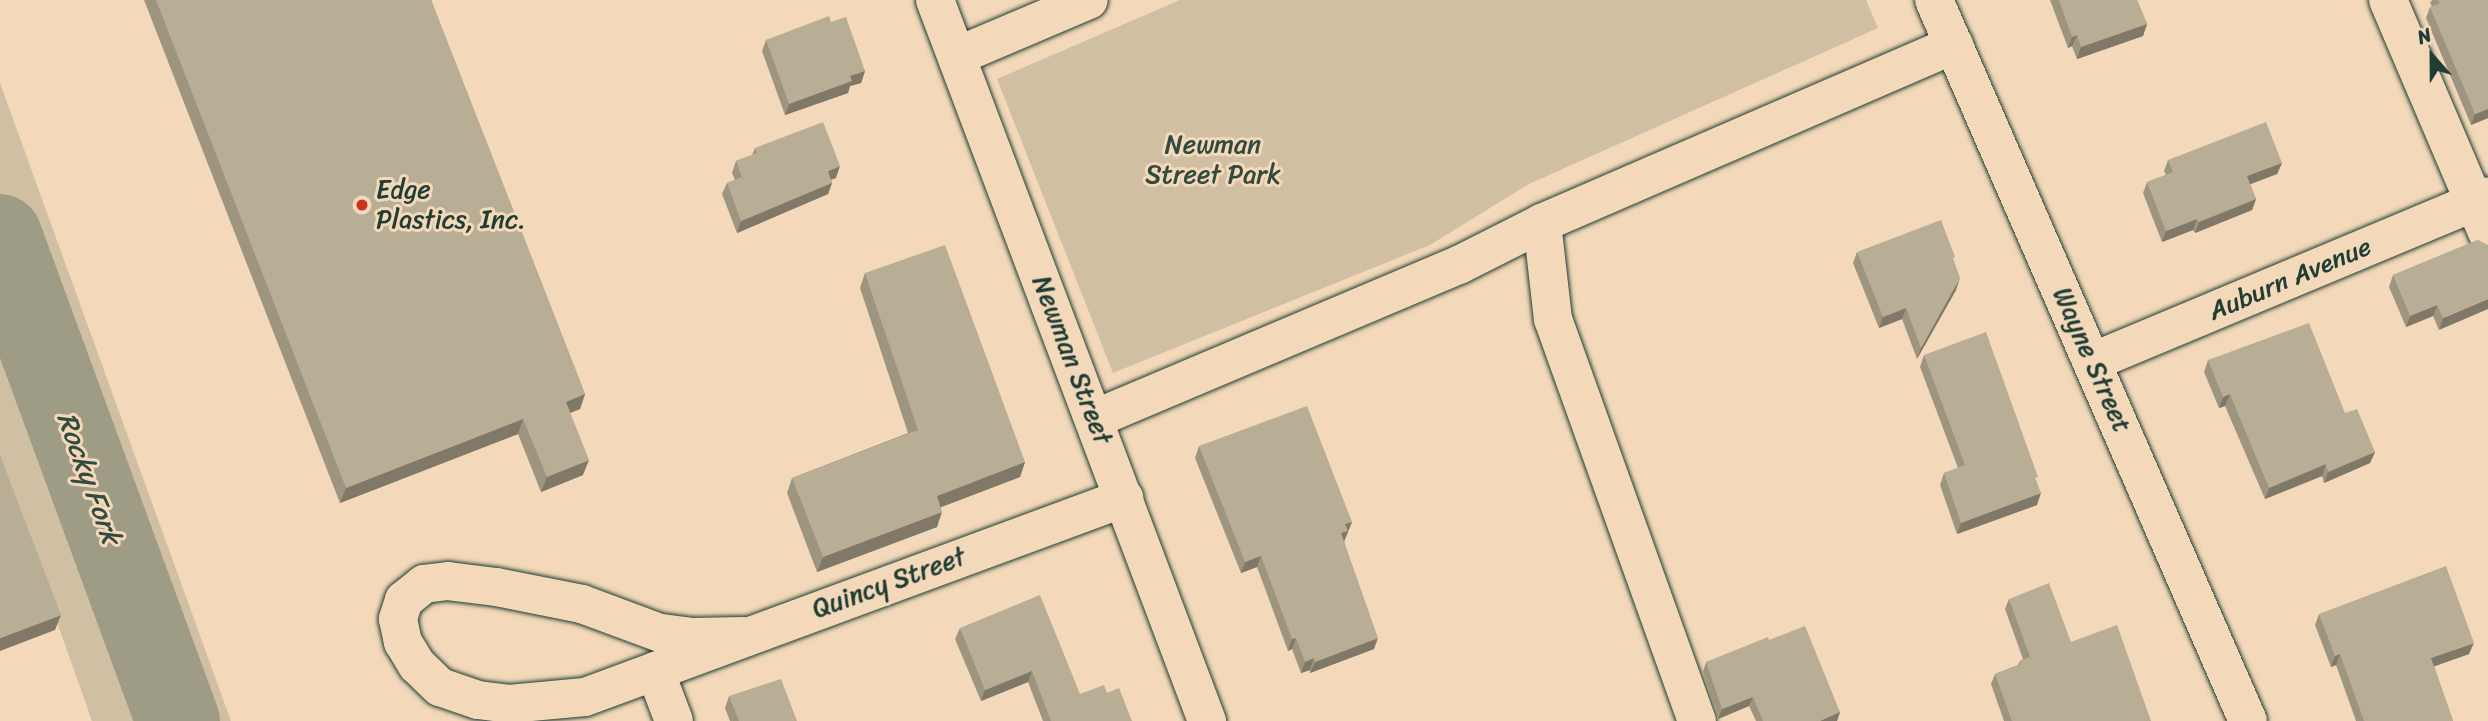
<!DOCTYPE html>
<html>
<head>
<meta charset="utf-8">
<style>
  body { margin:0 }
  #map { position:relative; width:2488px; height:721px; overflow:hidden; background:#f3d8ba; font-family:Sriracha,sans-serif }
  div>[style] { position:absolute }
  .green>* { inset:0; background:#d1bfa4 }
  .river>* { height:84px; margin:-42px; padding:0 42px; transform-origin:42px; border-radius:42px; background:#9f9c85 }
  .roads { filter:drop-shadow(0 0 2px #1f3d34) drop-shadow(0 0 2px #1f3d34) }
  .minor>* { height:38px; margin:-19px; padding:0 19px; transform-origin:19px; border-radius:19px; background:#f3d8ba }
  .major>* { height:38px; margin:-19px; padding:0 19px; transform-origin:19px; border-radius:19px; background:#f3d8ba }
  .wall>* { inset:0; background:#9e9580 }
  .shaded-wall>* { inset:0; background:#817968 }
  .building>* { inset:0; background:#b8ad95 }
  .dots>* { width:19px; height:19px; translate:-50% -50%; box-sizing:border-box; border:4px solid #f3d8ba; border-radius:50% }
  span { translate:-50% -50%; white-space:nowrap; text-align:center; line-height:1.15; -webkit-text-stroke:6px #f3d8ba; paint-order:stroke }
  .park-label { font-size:26px; color:#314a3f }
  .poi-label { font-size:26px; color:#1f3d34 }
  .left { translate:0 -50%; text-align:left }
  .street-label { font-size:26px; color:#1f3d34 }
  .water-label { font-size:28px; color:#324b40; font-style:italic }
  .north { position:absolute; left:2397px; top:21px; width:70px; height:70px; -webkit-text-stroke:5px #f3d8ba; paint-order:stroke; rotate:339deg; font-size:19px; font-weight:700; line-height:28px; text-align:center; color:#1f3d34 }
  .north::after { content:''; display:block; margin:auto; width:24px; height:32px; background:#1f3d34; clip-path:polygon(50% 0,100% 100%,50% 72%,0 100%) }
</style>
</head>
<body>
<div id="map">
  <div class="green">
    <i style="clip-path:polygon(1180px 0,1866px 0,1878px 28px,1529px 184px,1430px 245px,1113px 373px,997px 79px)"></i>
    <i style="clip-path:polygon(0 83px,231px 721px,92px 721px,0 461px)"></i>
  </div>
  <div class="river">
    <i style="left:0;top:236px;width:517px;rotate:69.85deg"></i>
  </div>
  <div class="roads">
    <div class="minor">
      <i style="left:935px;top:0;width:771px;rotate:69.33deg"></i>
      <i style="left:2388px;top:0;width:255px;rotate:66.9deg"></i>
      <i style="left:957px;top:56px;width:143px;rotate:-23deg"></i>
      <i style="left:1542px;top:223px;width:97px;rotate:83.5deg"></i>
      <i style="left:1553px;top:319px;width:427px;rotate:70.3deg"></i>
      <i style="left:2092px;top:362px;width:429px;rotate:-22.7deg"></i>
      <i style="left:1094px;top:419px;width:396px;rotate:-22.9deg"></i>
      <i style="left:1459px;top:265px;width:93px;rotate:-26.8deg"></i>
      <i style="left:1542px;top:223px;width:449px;rotate:-23.4deg"></i>
      <i style="left:743px;top:636px;width:50px;rotate:178.9deg"></i>
      <i style="left:693px;top:637px;width:33px;rotate:-173deg"></i>
      <i style="left:660px;top:633px;width:83px;rotate:-159.6deg"></i>
      <i style="left:582px;top:604px;width:88px;rotate:-168.8deg"></i>
      <i style="left:496px;top:587px;width:48px;rotate:-172.9deg"></i>
      <i style="left:448px;top:581px;width:24px;rotate:173deg"></i>
      <i style="left:424px;top:584px;width:26px;rotate:141deg"></i>
      <i style="left:404px;top:600px;width:20px;rotate:108deg"></i>
      <i style="left:398px;top:619px;width:24px;rotate:78deg"></i>
      <i style="left:403px;top:642px;width:27px;rotate:59deg"></i>
      <i style="left:417px;top:665px;width:32px;rotate:44deg"></i>
      <i style="left:440px;top:687px;width:40px;rotate:18.9deg"></i>
      <i style="left:478px;top:700px;width:31px;rotate:7deg"></i>
      <i style="left:509px;top:704px;width:76px;rotate:-5.3deg"></i>
      <i style="left:585px;top:697px;width:575px;rotate:-20.26deg"></i>
      <i style="left:655px;top:671px;width:53px;rotate:69.2deg"></i>
    </div>
    <div class="major">
      <i style="left:1934px;top:0;width:786px;rotate:66.47deg"></i>
    </div>
  </div>
  <div class="wall">
    <i style="clip-path:polygon(144px 0,431px 0,585px 394px,580px 409px,570px 413px,583px 475px,541px 492px,518px 434px,340px 503px)"></i>
    <i style="clip-path:polygon(2050px 0,2137px 0,2147px 24px,2143px 36px,2077px 59px,2072px 46px,2068px 48px)"></i>
    <i style="clip-path:polygon(2432px 0,2488px 0,2488px 118px,2471px 125px,2426px 18px,2430px 7px,2432px 6px,2430px 3px)"></i>
    <i style="clip-path:polygon(831px 22px,865px 71px,861px 83px,850px 86px,848px 93px,785px 115px,762px 51px,766px 40px)"></i>
    <i style="clip-path:polygon(755px 148px,836px 178px,831px 179px,832px 183px,828px 194px,737px 233px,722px 194px,727px 183px,735px 180px,732px 173px,736px 161px,752px 155px)"></i>
    <i style="clip-path:polygon(2168px 160px,2282px 163px,2277px 174px,2250px 184px,2256px 199px,2252px 210px,2195px 233px,2193px 230px,2162px 242px,2143px 193px,2147px 182px,2166px 175px,2164px 171px)"></i>
    <i style="clip-path:polygon(2478px 240px,2439px 330px,2433px 316px,2406px 327px,2389px 287px,2393px 275px)"></i>
    <i style="clip-path:polygon(1857px 252px,1954px 261px,1956px 290px,1917px 359px,1902px 319px,1879px 328px,1853px 263px)"></i>
    <i style="clip-path:polygon(865px 273px,1025px 462px,1020px 477px,941px 507px,937px 527px,817px 572px,787px 493px,792px 478px,908px 433px,860px 288px)"></i>
    <i style="clip-path:polygon(1924px 355px,2037px 482px,2037px 505px,1957px 534px,1940px 485px,1944px 473px,1958px 468px,1920px 367px)"></i>
    <i style="clip-path:polygon(2208px 360px,2345px 413px,2375px 452px,2370px 463px,2324px 483px,2322px 476px,2265px 499px,2225px 406px,2219px 408px,2204px 372px)"></i>
    <i style="clip-path:polygon(1199px 446px,1352px 522px,1344px 541px,1374px 649px,1310px 673px,1310px 670px,1301px 673px,1292px 649px,1288px 651px,1257px 567px,1241px 573px,1195px 458px)"></i>
    <i style="clip-path:polygon(2009px 599px,2071px 642px,2151px 721px,2004px 721px,1991px 684px,1995px 674px,2018px 665px,2020px 661px,2023px 659px,2005px 609px)"></i>
    <i style="clip-path:polygon(2319px 614px,2469px 654px,2434px 666px,2453px 721px,2356px 721px,2336px 665px,2331px 667px,2315px 625px)"></i>
    <i style="clip-path:polygon(960px 628px,1080px 694px,1107px 693px,1132px 721px,1043px 721px,1028px 682px,981px 701px,955px 639px)"></i>
    <i style="clip-path:polygon(1769px 640px,1840px 712px,1837px 721px,1756px 721px,1749px 706px,1718px 719px,1703px 672px,1706px 662px)"></i>
    <i style="clip-path:polygon(729px 696px,797px 721px,730px 721px,725px 708px)"></i>
  </div>
  <div class="shaded-wall">
    <i style="clip-path:polygon(2147px 24px,2143px 36px,2077px 59px,2081px 47px)"></i>
    <i style="clip-path:polygon(2077px 35px,2072px 46px,2068px 48px,2072px 37px)"></i>
    <i style="clip-path:polygon(865px 71px,861px 83px,850px 86px,848px 93px,785px 115px,789px 104px,850px 76px)"></i>
    <i style="clip-path:polygon(2488px 109px,2488px 118px,2471px 125px,2475px 114px)"></i>
    <i style="clip-path:polygon(2282px 163px,2277px 174px,2243px 187px,2247px 176px)"></i>
    <i style="clip-path:polygon(840px 166px,836px 178px,824px 182px,828px 171px)"></i>
    <i style="clip-path:polygon(832px 183px,828px 194px,737px 233px,741px 221px)"></i>
    <i style="clip-path:polygon(2256px 199px,2252px 210px,2195px 233px,2199px 222px)"></i>
    <i style="clip-path:polygon(2197px 219px,2193px 230px,2162px 242px,2166px 231px)"></i>
    <i style="clip-path:polygon(1960px 278px,1956px 290px,1917px 359px,1921px 348px)"></i>
    <i style="clip-path:polygon(2488px 299px,2488px 309px,2439px 330px,2443px 318px)"></i>
    <i style="clip-path:polygon(2437px 305px,2433px 316px,2406px 327px,2410px 316px)"></i>
    <i style="clip-path:polygon(1906px 308px,1902px 319px,1879px 328px,1883px 317px)"></i>
    <i style="clip-path:polygon(585px 394px,580px 409px,560px 417px,566px 402px)"></i>
    <i style="clip-path:polygon(2230px 394px,2225px 406px,2219px 408px,2223px 397px)"></i>
    <i style="clip-path:polygon(523px 419px,518px 434px,340px 503px,346px 488px)"></i>
    <i style="clip-path:polygon(2375px 452px,2370px 463px,2324px 483px,2328px 472px)"></i>
    <i style="clip-path:polygon(589px 460px,583px 475px,541px 492px,547px 477px)"></i>
    <i style="clip-path:polygon(1025px 462px,1020px 477px,931px 511px,937px 496px)"></i>
    <i style="clip-path:polygon(2326px 464px,2322px 476px,2265px 499px,2269px 488px)"></i>
    <i style="clip-path:polygon(2041px 493px,2037px 505px,1957px 534px,1961px 523px)"></i>
    <i style="clip-path:polygon(942px 512px,937px 527px,817px 572px,823px 557px)"></i>
    <i style="clip-path:polygon(1352px 522px,1344px 542px,1337px 545px,1345px 524px)"></i>
    <i style="clip-path:polygon(1261px 556px,1257px 567px,1241px 573px,1245px 562px)"></i>
    <i style="clip-path:polygon(61px 615px,55px 630px,0 651px,0 638px)"></i>
    <i style="clip-path:polygon(1296px 638px,1292px 649px,1288px 651px,1292px 639px)"></i>
    <i style="clip-path:polygon(1378px 638px,1374px 649px,1310px 673px,1315px 662px)"></i>
    <i style="clip-path:polygon(2474px 643px,2469px 654px,2427px 669px,2431px 658px)"></i>
    <i style="clip-path:polygon(2340px 654px,2336px 665px,2331px 667px,2335px 656px)"></i>
    <i style="clip-path:polygon(1314px 658px,1310px 670px,1301px 673px,1305px 662px)"></i>
    <i style="clip-path:polygon(1032px 671px,1028px 682px,981px 701px,985px 690px)"></i>
    <i style="clip-path:polygon(1753px 697px,1749px 706px,1718px 719px,1722px 709px)"></i>
    <i style="clip-path:polygon(1840px 712px,1837px 721px,1820px 721px)"></i>
  </div>
  <div class="building">
    <i style="clip-path:polygon(156px 0,431px 0,585px 394px,566px 402px,589px 460px,547px 477px,523px 419px,346px 488px)"></i>
    <i style="clip-path:polygon(2059px 0,2137px 0,2147px 24px,2081px 47px,2077px 35px,2072px 37px)"></i>
    <i style="clip-path:polygon(2438px 0,2488px 0,2488px 109px,2475px 114px,2430px 7px,2440px 3px)"></i>
    <i style="clip-path:polygon(829px 16px,831px 22px,846px 17px,865px 71px,850px 76px,852px 81px,789px 104px,766px 40px)"></i>
    <i style="clip-path:polygon(823px 122px,840px 166px,828px 171px,832px 183px,741px 221px,727px 183px,742px 177px,736px 161px,757px 153px,755px 148px)"></i>
    <i style="clip-path:polygon(2266px 122px,2282px 163px,2247px 176px,2256px 199px,2199px 222px,2197px 219px,2166px 231px,2147px 182px,2173px 172px,2168px 160px)"></i>
    <i style="clip-path:polygon(1941px 220px,1955px 257px,1953px 258px,1960px 278px,1921px 348px,1906px 308px,1883px 317px,1857px 252px)"></i>
    <i style="clip-path:polygon(2478px 240px,2488px 245px,2488px 299px,2443px 318px,2437px 305px,2410px 316px,2393px 275px)"></i>
    <i style="clip-path:polygon(945px 245px,1025px 462px,937px 496px,942px 512px,823px 557px,792px 478px,918px 430px,865px 273px)"></i>
    <i style="clip-path:polygon(2309px 323px,2345px 413px,2357px 409px,2375px 452px,2328px 472px,2326px 464px,2269px 488px,2230px 394px,2223px 397px,2208px 360px)"></i>
    <i style="clip-path:polygon(1986px 332px,2038px 477px,2035px 478px,2041px 493px,1961px 523px,1944px 473px,1965px 465px,1924px 355px)"></i>
    <i style="clip-path:polygon(1307px 406px,1352px 522px,1345px 524px,1348px 531px,1341px 533px,1378px 638px,1315px 662px,1314px 658px,1305px 662px,1296px 638px,1292px 639px,1261px 556px,1245px 562px,1199px 446px)"></i>
    <i style="clip-path:polygon(0 455px,61px 615px,0 638px)"></i>
    <i style="clip-path:polygon(2446px 566px,2474px 643px,2431px 658px,2453px 721px,2364px 721px,2340px 654px,2335px 656px,2319px 614px)"></i>
    <i style="clip-path:polygon(2049px 583px,2071px 642px,2117px 625px,2151px 721px,2012px 721px,1995px 674px,2021px 664px,2020px 661px,2030px 657px,2009px 599px)"></i>
    <i style="clip-path:polygon(1040px 595px,1080px 694px,1104px 685px,1107px 693px,1119px 688px,1132px 721px,1051px 721px,1032px 671px,985px 690px,960px 628px)"></i>
    <i style="clip-path:polygon(1805px 626px,1840px 712px,1820px 721px,1763px 721px,1753px 697px,1722px 709px,1706px 662px,1768px 637px,1769px 640px)"></i>
    <i style="clip-path:polygon(781px 679px,797px 721px,739px 721px,729px 696px)"></i>
  </div>
  <div class="dots">
    <i style="left:362px;top:205px;background:#c8321e"></i>
  </div>
  <div class="park-label">
    <span style="left:1213px;top:160px">Newman<br>Street Park</span>
  </div>
  <div class="poi-label">
    <span class="left" style="left:376px;top:205px">Edge<br>Plastics, Inc.</span>
  </div>
  <div class="street-label">
    <span style="left:2290px;top:279px;rotate:-23deg">Auburn Avenue</span>
    <span style="left:1072px;top:360px;rotate:69deg">Newman Street</span>
    <span style="left:2092px;top:360px;rotate:66deg">Wayne Street</span>
    <span style="left:889px;top:583px;rotate:-20deg">Quincy Street</span>
  </div>
  <div class="water-label">
    <span style="left:89px;top:478px;rotate:70deg">Rocky Fork</span>
  </div>
  <div class="north">N</div>
</div>
</body>
</html>
